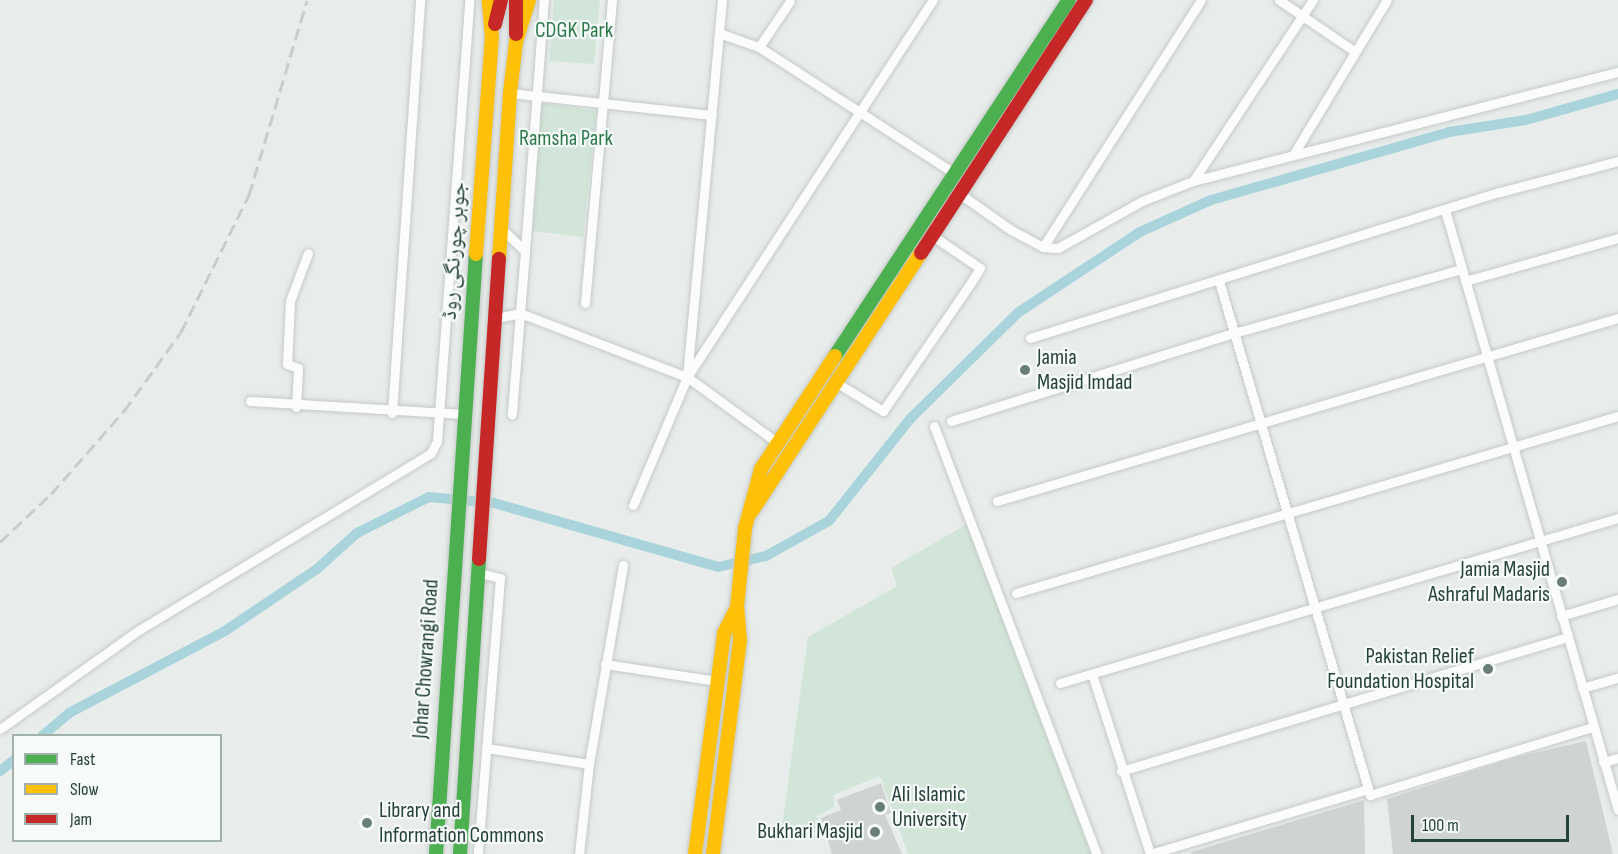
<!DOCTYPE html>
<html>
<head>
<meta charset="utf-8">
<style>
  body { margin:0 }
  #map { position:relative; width:1618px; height:854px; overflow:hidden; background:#e8edeb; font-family:"Sofia Sans Condensed","Noto Naskh Arabic",sans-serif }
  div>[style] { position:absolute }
  .green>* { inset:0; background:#d1e6d8 }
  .canal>* { height:10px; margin:-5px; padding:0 5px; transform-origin:5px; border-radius:5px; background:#a9d4db }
  .building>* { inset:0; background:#cfd4d2 }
  .roads { filter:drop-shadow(0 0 2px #c5cac8) drop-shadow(0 0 2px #c5cac8) }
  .street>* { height:9px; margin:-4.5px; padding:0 4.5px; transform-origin:4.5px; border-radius:4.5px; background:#fcfcfc }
  .fast>* { height:14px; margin:-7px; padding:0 7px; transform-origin:7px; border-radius:7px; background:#4caf50 }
  .slow>* { height:14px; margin:-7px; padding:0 7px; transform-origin:7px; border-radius:7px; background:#ffc107 }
  .jam>* { height:14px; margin:-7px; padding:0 7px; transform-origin:7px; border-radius:7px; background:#c62828 }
  .rail>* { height:3px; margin-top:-1.5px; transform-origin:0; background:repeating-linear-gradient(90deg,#c9cdcc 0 12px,transparent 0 18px) }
  .dots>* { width:16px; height:16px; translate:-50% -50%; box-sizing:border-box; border:3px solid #f7fbf9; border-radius:50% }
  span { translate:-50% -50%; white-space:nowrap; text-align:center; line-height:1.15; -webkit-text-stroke:4.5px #f7fbf9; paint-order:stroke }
  .park-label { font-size:22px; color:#2d7a4b }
  .street-label { font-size:22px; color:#24423a }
  .poi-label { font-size:22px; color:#24423a }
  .left { translate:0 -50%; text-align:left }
  .right { translate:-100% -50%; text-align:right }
  .legend { position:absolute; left:12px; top:734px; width:210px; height:108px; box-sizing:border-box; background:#f7fbf9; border:2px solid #a3b1ad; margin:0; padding:8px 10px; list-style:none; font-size:18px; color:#24423a }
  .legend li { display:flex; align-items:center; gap:12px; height:30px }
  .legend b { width:30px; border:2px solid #a3b1ad }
  .scale { position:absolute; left:1411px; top:815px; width:158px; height:27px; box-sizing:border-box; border:3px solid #24423a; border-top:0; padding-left:8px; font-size:18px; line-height:21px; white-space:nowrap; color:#24423a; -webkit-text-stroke:4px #f7fbf9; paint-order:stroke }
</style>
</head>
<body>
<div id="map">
  <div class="green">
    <i style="clip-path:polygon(554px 0,600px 0,594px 64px,549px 61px)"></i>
    <i style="clip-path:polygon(541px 103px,596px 111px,583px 237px,533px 231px)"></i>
    <i style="clip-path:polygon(967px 524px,1091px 854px,908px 854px,880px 776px,833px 795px,834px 807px,817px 816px,822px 838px,780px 841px,808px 637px,897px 586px,891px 568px)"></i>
  </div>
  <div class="canal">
    <i style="left:42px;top:736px;width:35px;rotate:-40deg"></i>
    <i style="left:69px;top:713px;width:176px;rotate:-27.7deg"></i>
    <i style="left:225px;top:631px;width:111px;rotate:-34deg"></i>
    <i style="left:317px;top:569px;width:54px;rotate:-42deg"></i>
    <i style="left:357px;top:533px;width:80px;rotate:-26.6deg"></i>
    <i style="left:429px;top:497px;width:65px;rotate:5.3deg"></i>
    <i style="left:494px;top:503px;width:233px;rotate:15.9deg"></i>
    <i style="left:718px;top:567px;width:49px;rotate:-12.9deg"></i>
    <i style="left:766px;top:556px;width:72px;rotate:-29.1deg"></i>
    <i style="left:829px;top:521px;width:132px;rotate:-51.5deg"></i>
    <i style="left:911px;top:418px;width:151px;rotate:-44.5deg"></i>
    <i style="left:1019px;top:312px;width:145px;rotate:-33.5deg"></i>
    <i style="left:1140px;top:232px;width:78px;rotate:-24.3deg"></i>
    <i style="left:1211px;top:200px;width:248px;rotate:-15.9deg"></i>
    <i style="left:1449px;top:132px;width:78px;rotate:-8.9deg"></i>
    <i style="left:1526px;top:120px;width:96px;rotate:-15.8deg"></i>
    <i style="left:0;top:771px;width:18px;rotate:-38deg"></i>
  </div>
  <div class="building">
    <i style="clip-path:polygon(1586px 741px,1613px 854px,1393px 854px,1387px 799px,1517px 757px)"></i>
    <i style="clip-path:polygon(881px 783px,891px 813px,885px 815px,902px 854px,832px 854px,821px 818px,841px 810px,837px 800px)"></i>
    <i style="clip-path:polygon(1364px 800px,1365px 854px,1192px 854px,1191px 852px)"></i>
  </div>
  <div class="roads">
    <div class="street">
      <i style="left:1279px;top:0;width:91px;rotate:34.2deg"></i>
      <i style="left:719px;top:33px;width:42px;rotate:19.3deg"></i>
      <i style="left:759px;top:47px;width:232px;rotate:32.9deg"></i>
      <i style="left:759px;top:47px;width:55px;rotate:-56deg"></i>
      <i style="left:510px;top:93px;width:203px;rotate:6.2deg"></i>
      <i style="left:1293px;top:155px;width:181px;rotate:-58.8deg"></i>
      <i style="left:1193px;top:181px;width:217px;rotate:-56.5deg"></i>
      <i style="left:960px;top:194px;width:62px;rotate:35.2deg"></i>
      <i style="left:1011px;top:230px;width:36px;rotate:28deg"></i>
      <i style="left:1043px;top:247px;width:15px;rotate:4deg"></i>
      <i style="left:1058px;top:248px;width:96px;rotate:-29.2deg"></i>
      <i style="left:1142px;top:201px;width:55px;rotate:-21.4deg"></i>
      <i style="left:1193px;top:181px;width:439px;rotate:-14.4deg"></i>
      <i style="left:1445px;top:210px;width:624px;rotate:73.92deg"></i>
      <i style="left:501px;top:228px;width:33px;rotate:44deg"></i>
      <i style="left:525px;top:251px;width:164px;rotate:94.6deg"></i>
      <i style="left:1043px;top:247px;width:293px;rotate:-57.4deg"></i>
      <i style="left:525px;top:251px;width:252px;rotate:-85.7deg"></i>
      <i style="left:1219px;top:281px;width:536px;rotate:73.63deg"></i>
      <i style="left:1370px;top:795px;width:233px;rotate:-17deg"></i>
      <i style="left:1465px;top:281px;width:159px;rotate:-15.7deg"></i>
      <i style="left:585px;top:303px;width:304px;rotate:-84.9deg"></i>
      <i style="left:497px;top:318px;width:24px;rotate:-12deg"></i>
      <i style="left:520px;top:313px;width:179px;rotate:21deg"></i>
      <i style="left:687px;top:377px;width:112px;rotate:36deg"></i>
      <i style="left:1030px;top:338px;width:492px;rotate:-17.3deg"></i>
      <i style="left:1500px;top:192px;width:122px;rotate:-14.7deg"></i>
      <i style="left:687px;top:377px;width:450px;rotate:-56.9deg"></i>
      <i style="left:837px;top:383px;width:54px;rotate:31.3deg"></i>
      <i style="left:883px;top:411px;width:154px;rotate:-55.6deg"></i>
      <i style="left:970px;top:284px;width:19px;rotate:-58deg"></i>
      <i style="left:980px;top:268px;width:57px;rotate:-145.8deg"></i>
      <i style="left:250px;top:401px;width:214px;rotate:3.5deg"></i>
      <i style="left:296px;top:407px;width:39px;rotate:-87deg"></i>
      <i style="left:298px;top:368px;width:12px;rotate:-160deg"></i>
      <i style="left:287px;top:364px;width:63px;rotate:-87.3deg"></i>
      <i style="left:290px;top:301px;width:51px;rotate:-69.4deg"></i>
      <i style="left:392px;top:413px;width:414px;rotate:-86.1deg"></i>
      <i style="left:951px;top:421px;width:296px;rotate:-17.3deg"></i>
      <i style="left:1234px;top:333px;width:236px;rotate:-15.7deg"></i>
      <i style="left:934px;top:426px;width:458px;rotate:69.2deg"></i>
      <i style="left:997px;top:501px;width:647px;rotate:-16.42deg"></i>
      <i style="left:633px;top:505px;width:139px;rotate:-67.1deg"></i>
      <i style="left:687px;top:377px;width:379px;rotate:-84.7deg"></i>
      <i style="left:476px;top:572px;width:25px;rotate:14deg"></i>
      <i style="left:500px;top:578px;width:277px;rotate:94.6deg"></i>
      <i style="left:1016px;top:593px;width:627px;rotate:-16.38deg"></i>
      <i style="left:1561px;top:616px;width:59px;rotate:-16.6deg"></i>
      <i style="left:605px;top:664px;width:114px;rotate:8.6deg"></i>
      <i style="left:1092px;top:674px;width:189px;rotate:72.1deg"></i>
      <i style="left:1150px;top:854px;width:227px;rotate:-16.6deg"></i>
      <i style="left:1060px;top:683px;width:582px;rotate:-16.47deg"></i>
      <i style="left:1582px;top:688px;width:37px;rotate:-16deg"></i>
      <i style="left:0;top:729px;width:171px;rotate:-35.5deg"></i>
      <i style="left:139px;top:630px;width:341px;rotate:-31.2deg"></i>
      <i style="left:431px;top:453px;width:13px;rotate:-63deg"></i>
      <i style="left:437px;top:441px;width:442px;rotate:-85.8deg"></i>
      <i style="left:486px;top:748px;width:104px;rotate:8.8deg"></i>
      <i style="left:589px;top:764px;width:202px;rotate:-80.3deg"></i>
      <i style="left:1603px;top:762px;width:16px;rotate:-15deg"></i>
      <i style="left:1121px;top:771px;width:466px;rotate:-16.7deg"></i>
      <i style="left:579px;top:854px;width:91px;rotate:-83.7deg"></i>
    </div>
    <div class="fast">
      <i style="left:835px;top:356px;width:426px;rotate:-56.7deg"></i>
      <i style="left:436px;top:854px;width:601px;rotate:-86.19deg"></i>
      <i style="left:460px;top:854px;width:296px;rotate:-86.3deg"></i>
    </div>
    <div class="slow">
      <i style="left:476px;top:254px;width:217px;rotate:-85.8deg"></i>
      <i style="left:492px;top:38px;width:38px;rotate:-95deg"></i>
      <i style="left:499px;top:259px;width:166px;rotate:-86.2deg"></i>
      <i style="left:510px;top:93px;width:51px;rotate:-83.3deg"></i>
      <i style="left:516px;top:42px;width:44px;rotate:-72.8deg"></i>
      <i style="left:752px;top:511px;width:308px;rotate:-56.8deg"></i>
      <i style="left:695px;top:854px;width:223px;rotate:-82.5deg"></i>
      <i style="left:724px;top:633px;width:27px;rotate:-63deg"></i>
      <i style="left:713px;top:854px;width:216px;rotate:-82.8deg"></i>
      <i style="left:740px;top:640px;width:33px;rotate:-95deg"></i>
      <i style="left:737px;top:607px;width:79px;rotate:-84.2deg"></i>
      <i style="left:745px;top:528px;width:61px;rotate:-74.8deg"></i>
      <i style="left:761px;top:469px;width:135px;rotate:-56.8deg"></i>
    </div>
    <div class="jam">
      <i style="left:516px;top:0;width:34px;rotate:90deg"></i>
      <i style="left:495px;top:24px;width:25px;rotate:-76deg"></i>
      <i style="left:921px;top:253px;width:302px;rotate:-56.9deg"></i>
      <i style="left:479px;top:559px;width:301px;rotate:-86.2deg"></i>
    </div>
  </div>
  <div class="rail">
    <i style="left:0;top:542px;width:70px;rotate:-43.3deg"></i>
    <i style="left:51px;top:494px;width:111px;rotate:-48.7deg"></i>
    <i style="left:124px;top:411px;width:97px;rotate:-54.2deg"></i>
    <i style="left:181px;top:332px;width:153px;rotate:-63.6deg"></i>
    <i style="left:249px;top:195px;width:203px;rotate:-73.4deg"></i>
  </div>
  <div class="dots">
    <i style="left:1025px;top:370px;background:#697e78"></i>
    <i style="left:1562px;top:582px;background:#697e78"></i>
    <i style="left:1488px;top:669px;background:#697e78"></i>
    <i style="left:880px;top:807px;background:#697e78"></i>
    <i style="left:367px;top:823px;background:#697e78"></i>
    <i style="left:875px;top:832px;background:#697e78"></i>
  </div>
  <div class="park-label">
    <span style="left:574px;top:31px">CDGK Park</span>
    <span style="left:566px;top:139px">Ramsha Park</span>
  </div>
  <div class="street-label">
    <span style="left:454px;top:251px;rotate:-86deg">جوہر چورنگی روڈ</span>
    <span style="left:426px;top:659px;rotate:-86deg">Johar Chowrangi Road</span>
  </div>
  <div class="poi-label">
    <span class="left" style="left:1037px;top:370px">Jamia<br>Masjid Imdad</span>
    <span class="right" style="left:1550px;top:582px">Jamia Masjid<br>Ashraful Madaris</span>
    <span class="right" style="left:1474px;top:669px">Pakistan Relief<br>Foundation Hospital</span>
    <span class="left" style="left:892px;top:807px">Ali Islamic<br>University</span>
    <span class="left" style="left:379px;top:823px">Library and<br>Information Commons</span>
    <span class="right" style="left:863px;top:832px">Bukhari Masjid</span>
  </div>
  <ul class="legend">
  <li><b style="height:8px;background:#4caf50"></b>Fast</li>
  <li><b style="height:8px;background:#ffc107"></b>Slow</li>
  <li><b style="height:8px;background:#c62828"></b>Jam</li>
  </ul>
  <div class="scale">100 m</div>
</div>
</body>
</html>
